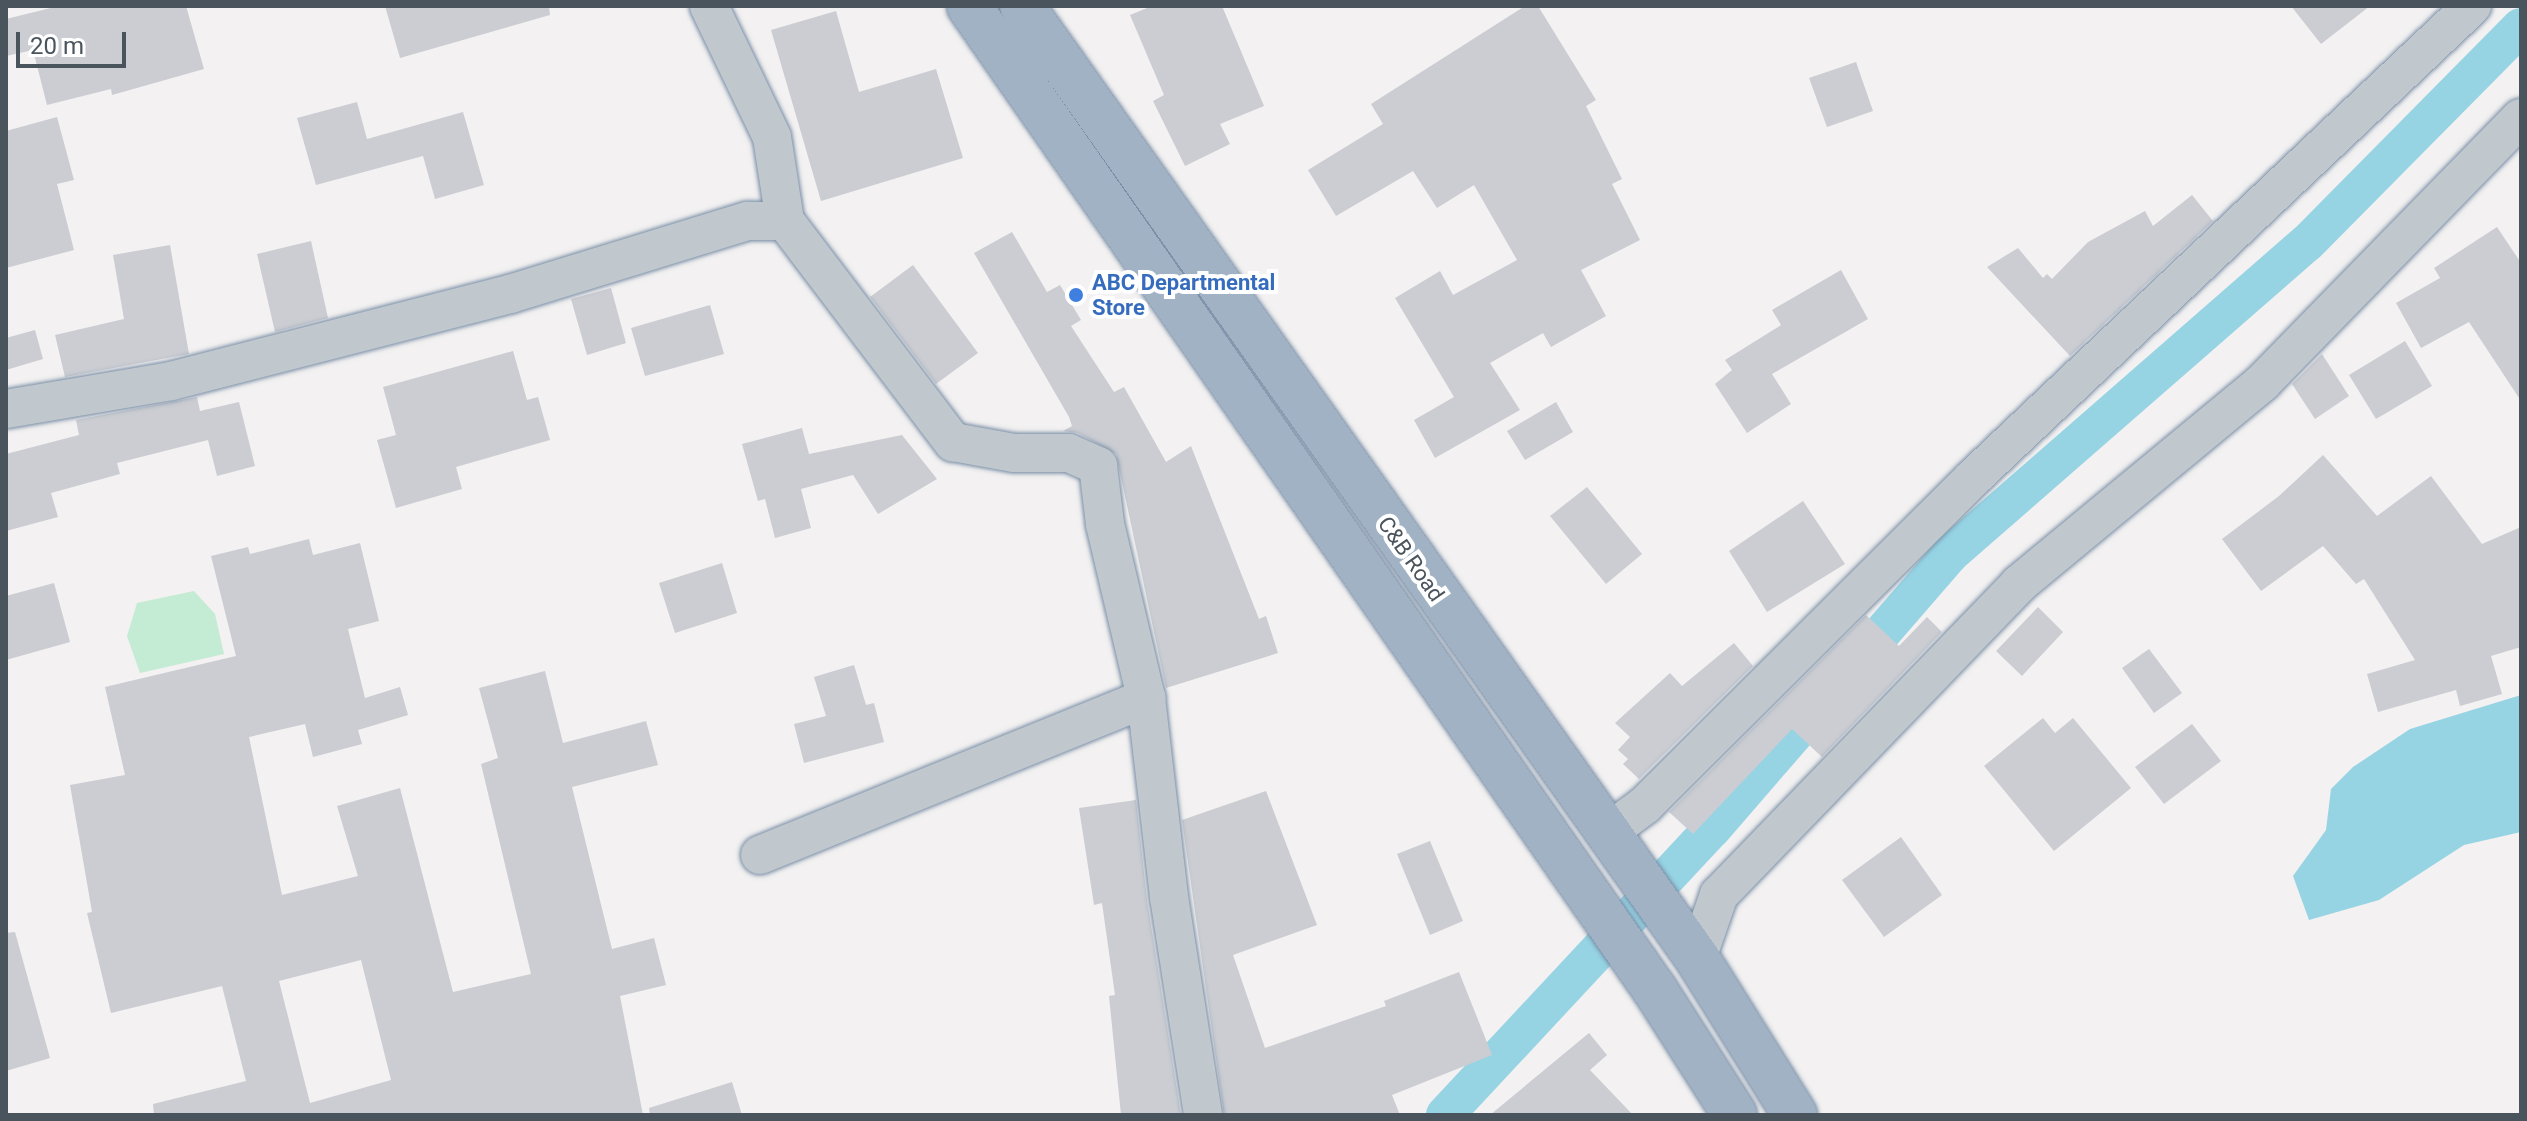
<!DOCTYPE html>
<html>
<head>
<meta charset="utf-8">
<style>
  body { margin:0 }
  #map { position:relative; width:2527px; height:1121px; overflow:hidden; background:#f3f1f1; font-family:Roboto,sans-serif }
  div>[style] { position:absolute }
  .green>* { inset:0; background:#c4ebd3 }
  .water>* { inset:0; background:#96d4e4 }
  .canal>* { height:38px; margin:-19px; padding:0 19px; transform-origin:19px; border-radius:19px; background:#96d4e4 }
  .building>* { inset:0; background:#cbcdd2 }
  .roads { filter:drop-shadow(0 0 2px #798ea6) drop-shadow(0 0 2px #798ea6) }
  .minor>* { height:38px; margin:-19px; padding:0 19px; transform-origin:19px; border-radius:19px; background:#c0c8ce }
  .trunk>* { height:44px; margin:-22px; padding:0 22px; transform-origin:22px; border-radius:22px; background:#a0b2c3 }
  .dots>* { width:22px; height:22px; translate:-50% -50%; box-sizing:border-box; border:4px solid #fff; border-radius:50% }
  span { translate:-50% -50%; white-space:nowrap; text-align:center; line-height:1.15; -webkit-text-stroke:8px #fff; paint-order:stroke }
  .shop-label { font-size:22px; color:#366cbe; font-weight:700 }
  .left { translate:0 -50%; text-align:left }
  .street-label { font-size:22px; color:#4a545c }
  .frame { position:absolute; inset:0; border:8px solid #4a545c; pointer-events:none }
  .scale { position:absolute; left:16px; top:32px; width:110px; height:36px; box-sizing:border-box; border:4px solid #4a545c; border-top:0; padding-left:10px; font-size:24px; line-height:28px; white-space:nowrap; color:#4a545c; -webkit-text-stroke:6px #fff; paint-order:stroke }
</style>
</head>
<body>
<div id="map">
  <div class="green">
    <i style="clip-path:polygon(194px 591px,215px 614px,224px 654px,140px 673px,127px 636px,137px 603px)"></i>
  </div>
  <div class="water">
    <i style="clip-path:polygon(2521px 695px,2521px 832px,2464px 845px,2379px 900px,2309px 920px,2293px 876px,2326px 830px,2331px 789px,2353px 767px,2410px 729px)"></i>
  </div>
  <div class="canal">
    <i style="left:1445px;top:1115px;width:391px;rotate:-47deg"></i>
    <i style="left:1712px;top:829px;width:362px;rotate:-49.1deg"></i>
    <i style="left:1949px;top:555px;width:475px;rotate:-41.1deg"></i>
    <i style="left:2307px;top:243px;width:304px;rotate:-45.3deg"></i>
  </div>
  <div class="building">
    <i style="clip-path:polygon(59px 6px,186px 6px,204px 69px,112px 95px,111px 89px,47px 105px,33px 50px,6px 56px,6px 19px)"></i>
    <i style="clip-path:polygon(385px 6px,549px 6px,550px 15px,400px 58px)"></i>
    <i style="clip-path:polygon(1152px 6px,1222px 6px,1264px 106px,1220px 124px,1230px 144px,1185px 166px,1153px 101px,1164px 95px,1130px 15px)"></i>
    <i style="clip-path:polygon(1525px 6px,1538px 6px,1596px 100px,1586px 106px,1622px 179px,1612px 184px,1640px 240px,1581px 270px,1606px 316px,1551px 347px,1543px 333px,1490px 363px,1520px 410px,1435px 458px,1414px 420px,1454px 397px,1395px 298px,1440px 271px,1453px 295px,1517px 260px,1474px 185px,1437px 208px,1413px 171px,1336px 216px,1308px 170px,1383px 124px,1371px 104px)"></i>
    <i style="clip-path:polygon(2291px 6px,2370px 6px,2321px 44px)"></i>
    <i style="clip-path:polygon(836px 11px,859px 92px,936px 69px,963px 158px,821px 201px,771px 30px)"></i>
    <i style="clip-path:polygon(1856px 62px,1873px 111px,1827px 127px,1809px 78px)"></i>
    <i style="clip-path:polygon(357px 102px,367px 139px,463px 112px,484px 185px,435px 199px,423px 156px,316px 185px,297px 118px)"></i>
    <i style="clip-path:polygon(57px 117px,74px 180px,57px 184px,74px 250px,6px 268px,6px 131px)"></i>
    <i style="clip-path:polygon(2192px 195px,2213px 221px,2070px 356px,1987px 267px,2018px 248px,2043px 278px,2047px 274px,2052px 279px,2088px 242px,2145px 211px,2153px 226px)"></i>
    <i style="clip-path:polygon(2497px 227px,2521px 263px,2521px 401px,2469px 322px,2421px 348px,2396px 303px,2440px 278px,2434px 268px)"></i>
    <i style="clip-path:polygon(1012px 232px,1047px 292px,1060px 285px,1081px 320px,1071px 326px,1114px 392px,1124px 387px,1166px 462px,1191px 446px,1259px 619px,1266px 616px,1278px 653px,1166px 688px,1116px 454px,1078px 433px,1063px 431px,1072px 426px,1069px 417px,974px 253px)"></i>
    <i style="clip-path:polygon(311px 241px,328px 318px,275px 332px,257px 254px)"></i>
    <i style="clip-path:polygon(170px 245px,189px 354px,65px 377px,55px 335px,124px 319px,113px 255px)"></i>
    <i style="clip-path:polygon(913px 265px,978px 353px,936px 384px,870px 297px)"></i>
    <i style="clip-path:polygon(1841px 270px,1868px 319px,1772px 374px,1791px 404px,1747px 433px,1715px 384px,1732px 370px,1725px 360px,1781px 325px,1772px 310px)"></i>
    <i style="clip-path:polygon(611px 288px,626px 343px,587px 355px,571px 299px)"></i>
    <i style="clip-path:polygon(710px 305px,724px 354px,645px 376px,631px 328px)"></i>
    <i style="clip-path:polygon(35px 330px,43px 359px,6px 370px,6px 338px)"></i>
    <i style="clip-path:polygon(2405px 341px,2432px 386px,2376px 419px,2349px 375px)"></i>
    <i style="clip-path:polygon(513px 351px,527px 400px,538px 397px,550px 440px,456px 467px,462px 489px,396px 508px,377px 440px,396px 435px,383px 387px)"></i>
    <i style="clip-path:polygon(2322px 354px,2349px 396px,2315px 419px,2292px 384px)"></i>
    <i style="clip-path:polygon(197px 397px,200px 411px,239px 402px,255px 466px,217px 476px,208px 440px,117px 463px,120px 474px,51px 493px,58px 517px,6px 531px,6px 454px,79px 435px,76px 420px)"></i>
    <i style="clip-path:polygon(1556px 402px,1573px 432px,1525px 460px,1507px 431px)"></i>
    <i style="clip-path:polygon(802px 428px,809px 454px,902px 435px,937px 479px,878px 514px,853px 475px,801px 489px,811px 528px,775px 538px,765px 499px,758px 501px,742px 444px)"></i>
    <i style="clip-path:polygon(2323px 455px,2377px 516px,2431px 476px,2482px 544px,2521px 527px,2521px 647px,2491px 656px,2502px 694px,2460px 706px,2456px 690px,2378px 712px,2367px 674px,2415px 660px,2364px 579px,2356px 584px,2323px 546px,2261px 591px,2222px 539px,2279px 496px)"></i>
    <i style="clip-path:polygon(1587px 487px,1642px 554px,1606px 584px,1550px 516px)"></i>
    <i style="clip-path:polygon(1803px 501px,1845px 564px,1767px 612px,1729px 551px)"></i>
    <i style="clip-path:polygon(evenodd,309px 539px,313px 555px,360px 543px,379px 621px,348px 629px,365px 698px,400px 687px,408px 715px,358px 730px,362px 744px,313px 757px,305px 724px,249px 737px,282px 895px,358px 876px,337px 806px,400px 788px,453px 992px,531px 974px,481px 764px,498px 758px,479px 688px,545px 671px,563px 743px,646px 721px,658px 765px,572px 787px,612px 949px,654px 938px,666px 985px,620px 996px,643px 1115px,154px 1115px,153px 1104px,246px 1081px,222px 986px,111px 1013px,87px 913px,92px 912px,70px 785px,125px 775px,105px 687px,236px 656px,211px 556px,248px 547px,250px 554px,309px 539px,361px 960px,391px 1080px,310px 1103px,279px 981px,361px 960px)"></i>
    <i style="clip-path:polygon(722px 563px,737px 613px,675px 633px,659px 583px)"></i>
    <i style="clip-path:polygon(54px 583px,70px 642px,6px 660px,6px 596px)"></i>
    <i style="clip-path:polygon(2038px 607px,2063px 632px,2022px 676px,1996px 651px)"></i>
    <i style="clip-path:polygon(1866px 615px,1899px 646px,1927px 617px,1942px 632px,1822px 757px,1792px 729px,1693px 834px,1669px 812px)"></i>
    <i style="clip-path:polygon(1734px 643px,1753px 666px,1639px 779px,1623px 764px,1628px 759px,1618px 750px,1630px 737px,1615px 723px,1670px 673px,1682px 686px)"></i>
    <i style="clip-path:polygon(2149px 649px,2182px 693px,2154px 713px,2122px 668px)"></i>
    <i style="clip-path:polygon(854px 665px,866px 705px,874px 703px,884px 742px,804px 763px,794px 724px,826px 716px,814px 677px)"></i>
    <i style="clip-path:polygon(2043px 718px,2055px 733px,2073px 718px,2131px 788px,2054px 851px,1984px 766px)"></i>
    <i style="clip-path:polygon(2192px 724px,2221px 761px,2164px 804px,2135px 767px)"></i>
    <i style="clip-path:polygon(1266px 791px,1317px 925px,1233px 955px,1265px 1048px,1386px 1006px,1384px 1001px,1459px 972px,1492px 1055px,1392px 1095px,1400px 1115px,1224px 1115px,1182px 820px)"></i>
    <i style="clip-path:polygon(1136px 800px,1147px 900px,1181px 1115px,1121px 1115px,1109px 996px,1115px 995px,1102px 903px,1094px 905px,1079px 808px)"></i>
    <i style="clip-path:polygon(1901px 837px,1942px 895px,1884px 937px,1842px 880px)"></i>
    <i style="clip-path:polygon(1430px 841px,1463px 921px,1430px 935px,1397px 854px)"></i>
    <i style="clip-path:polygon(15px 932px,50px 1058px,6px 1071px,6px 933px)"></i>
    <i style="clip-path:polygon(1589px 1033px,1607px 1055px,1590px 1070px,1633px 1115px,1490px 1115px)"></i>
    <i style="clip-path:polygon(732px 1082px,742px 1115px,650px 1115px,649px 1108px)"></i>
  </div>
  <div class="roads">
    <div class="minor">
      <i style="left:709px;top:6px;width:145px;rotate:64.3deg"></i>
      <i style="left:772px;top:137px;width:85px;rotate:81.2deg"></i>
      <i style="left:6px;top:409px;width:167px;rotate:-9.6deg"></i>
      <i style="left:171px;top:381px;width:350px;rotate:-14.4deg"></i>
      <i style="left:510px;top:294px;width:249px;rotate:-17.1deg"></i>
      <i style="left:748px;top:221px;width:37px"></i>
      <i style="left:785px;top:221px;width:278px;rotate:52.8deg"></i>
      <i style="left:953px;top:442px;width:62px;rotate:10.2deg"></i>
      <i style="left:1014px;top:453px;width:55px"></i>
      <i style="left:1069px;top:453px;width:32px;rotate:24deg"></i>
      <i style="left:1098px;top:466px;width:58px;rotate:83.1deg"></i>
      <i style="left:1105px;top:524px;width:179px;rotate:76.7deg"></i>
      <i style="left:1146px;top:698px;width:200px;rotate:83.4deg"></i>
      <i style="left:1169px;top:897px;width:221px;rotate:81.1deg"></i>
      <i style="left:1606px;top:834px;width:49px;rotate:-36.6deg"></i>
      <i style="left:1645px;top:805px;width:463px;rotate:-44.9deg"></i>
      <i style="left:1973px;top:478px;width:687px;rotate:-43.41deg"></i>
      <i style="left:760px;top:855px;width:417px;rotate:-22.1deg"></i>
      <i style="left:1697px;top:958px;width:67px;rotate:-70.8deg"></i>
      <i style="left:1719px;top:895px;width:432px;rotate:-46deg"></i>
      <i style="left:2019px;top:584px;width:317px;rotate:-39.6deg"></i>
      <i style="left:2263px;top:382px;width:369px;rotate:-45.7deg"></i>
    </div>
    <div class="trunk">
      <i style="left:969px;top:6px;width:1200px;rotate:55.12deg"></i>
      <i style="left:1655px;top:990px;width:148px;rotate:57.4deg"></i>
      <i style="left:1022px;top:6px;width:1167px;rotate:54.66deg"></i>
      <i style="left:1697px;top:958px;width:185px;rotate:58deg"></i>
    </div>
  </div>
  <div class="dots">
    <i style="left:1076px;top:295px;background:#3f7fe0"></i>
  </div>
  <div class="shop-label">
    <span class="left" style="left:1092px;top:295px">ABC Departmental<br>Store</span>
  </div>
  <div class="street-label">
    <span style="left:1411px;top:559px;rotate:55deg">C&amp;B Road</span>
  </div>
  <div class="frame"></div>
  <div class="scale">20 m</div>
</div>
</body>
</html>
